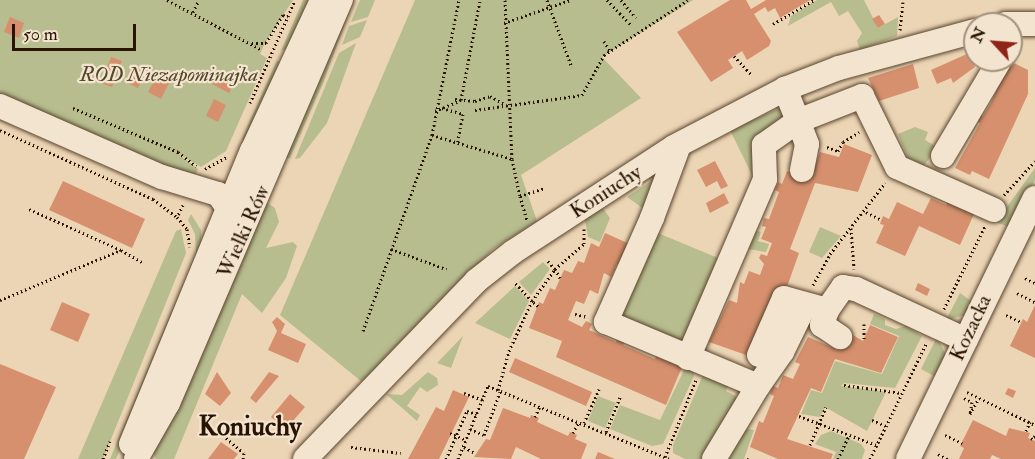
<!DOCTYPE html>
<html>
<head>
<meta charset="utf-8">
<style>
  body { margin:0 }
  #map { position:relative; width:1035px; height:459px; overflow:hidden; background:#ecd5b5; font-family:"IM FELL Double Pica",serif }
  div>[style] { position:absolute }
  .green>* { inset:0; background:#b7bd8e }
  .building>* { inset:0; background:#d6906e }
  .path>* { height:3px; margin-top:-1.5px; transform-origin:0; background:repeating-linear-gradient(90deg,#281400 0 1.5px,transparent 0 4.5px) }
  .roads { filter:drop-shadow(0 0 2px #59442d) drop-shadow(0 0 2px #59442d) }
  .minor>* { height:24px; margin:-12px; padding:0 12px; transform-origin:12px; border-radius:12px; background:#f3e4cf }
  .path-bridge>* { height:3px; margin-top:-1.5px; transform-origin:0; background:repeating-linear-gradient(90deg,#281400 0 1.5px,transparent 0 4.5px) }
  span { translate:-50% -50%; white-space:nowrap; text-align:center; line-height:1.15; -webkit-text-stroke:4.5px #f3e4cf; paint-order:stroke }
  .park-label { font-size:21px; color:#53472b; font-style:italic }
  .street-label { font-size:21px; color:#281400 }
  .district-label { font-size:27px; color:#281400; font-weight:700 }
  .north { position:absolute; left:963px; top:12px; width:60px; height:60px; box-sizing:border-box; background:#f3e4cf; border:2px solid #a2917c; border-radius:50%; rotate:296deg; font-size:16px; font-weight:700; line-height:24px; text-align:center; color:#281400 }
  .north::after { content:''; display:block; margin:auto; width:21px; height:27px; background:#8f2418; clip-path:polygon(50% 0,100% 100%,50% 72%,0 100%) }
  .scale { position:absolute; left:12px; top:24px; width:124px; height:27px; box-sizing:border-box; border:3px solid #281400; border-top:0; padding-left:8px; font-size:18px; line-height:21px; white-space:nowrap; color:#281400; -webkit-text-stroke:4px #f3e4cf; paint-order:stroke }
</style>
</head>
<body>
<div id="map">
  <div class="green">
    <i style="clip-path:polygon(0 0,293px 0,265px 43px,260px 54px,267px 58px,226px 151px,201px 167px,177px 153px,198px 169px,196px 174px,169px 168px,0 97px)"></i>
    <i style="clip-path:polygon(303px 0,309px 0,288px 48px,281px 51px)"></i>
    <i style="clip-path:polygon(348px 0,354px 0,323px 83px,290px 158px,283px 159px)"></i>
    <i style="clip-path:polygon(360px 0,375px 0,368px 17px,351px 22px)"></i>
    <i style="clip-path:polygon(415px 0,693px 0,602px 57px,641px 98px,521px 175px,537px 221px,493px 249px,362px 382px,280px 315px)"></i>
    <i style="clip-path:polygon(817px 0,864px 0,878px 28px,898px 17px,897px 36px,860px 50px,857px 41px,862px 33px,848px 11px,839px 16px,831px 2px,788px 26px,791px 16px)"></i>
    <i style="clip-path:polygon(367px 20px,360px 37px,342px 45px,349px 26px)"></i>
    <i style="clip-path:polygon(356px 43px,327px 123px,300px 158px,295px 159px,339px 53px)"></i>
    <i style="clip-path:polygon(277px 60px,281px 64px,246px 143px,242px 139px)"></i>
    <i style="clip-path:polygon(787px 105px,685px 346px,615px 314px,653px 231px,718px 258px,753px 177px,730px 130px)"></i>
    <i style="clip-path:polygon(915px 127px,928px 132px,925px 140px,937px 147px,924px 166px,908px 158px,898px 134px)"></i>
    <i style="clip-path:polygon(1035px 168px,1035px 180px,1009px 227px,996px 222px)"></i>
    <i style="clip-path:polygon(662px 174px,648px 212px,627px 197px)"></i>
    <i style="clip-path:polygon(266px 202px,275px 208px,279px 222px,266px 248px,293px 242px,297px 246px,286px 278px,262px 313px,242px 294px,174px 459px,156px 459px,152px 451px)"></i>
    <i style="clip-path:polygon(601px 206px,610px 218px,600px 242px,588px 237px,585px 220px)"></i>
    <i style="clip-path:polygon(191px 214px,201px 230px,202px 254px,116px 459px,110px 459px,196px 253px,195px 234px,188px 220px)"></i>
    <i style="clip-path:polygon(820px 227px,841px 236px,822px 258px,809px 252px)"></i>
    <i style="clip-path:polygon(181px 229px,186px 253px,103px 459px,78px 459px,176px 231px)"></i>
    <i style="clip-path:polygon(750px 229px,761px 232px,758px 241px,769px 244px,766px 252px,743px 248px)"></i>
    <i style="clip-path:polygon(543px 262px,550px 269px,531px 295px,519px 282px)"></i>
    <i style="clip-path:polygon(515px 286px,529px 301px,510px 339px,475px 323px)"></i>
    <i style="clip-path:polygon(960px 293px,974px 303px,966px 315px,946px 320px)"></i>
    <i style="clip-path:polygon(874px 314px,885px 319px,885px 325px,896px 329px,906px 326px,922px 336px,895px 388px,844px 383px,841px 386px,886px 392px,867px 431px,825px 407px,820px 417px,801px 414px,811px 390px,822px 393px,835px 361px,882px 374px,899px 336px,870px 324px)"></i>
    <i style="clip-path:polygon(463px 336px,451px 368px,437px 363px)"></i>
    <i style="clip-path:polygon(937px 337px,946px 355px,934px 376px,921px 369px)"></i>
    <i style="clip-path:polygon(685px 368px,693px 369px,694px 376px,663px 444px,652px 446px,610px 429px,620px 405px,660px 420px)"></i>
    <i style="clip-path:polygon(428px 372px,437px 378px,438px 385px,427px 392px,420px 387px,407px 406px,420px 415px,417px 421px,386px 394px,402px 395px)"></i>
    <i style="clip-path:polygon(703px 375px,730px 381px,726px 391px,743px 400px,702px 459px,685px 459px,673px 453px,673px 445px)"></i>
    <i style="clip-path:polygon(598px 396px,616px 403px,605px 428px,588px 421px)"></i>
    <i style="clip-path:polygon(743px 428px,754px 430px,744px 459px,721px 459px)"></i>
    <i style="clip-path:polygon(831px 431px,861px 444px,865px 450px,862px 459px,833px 459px,836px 452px,815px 444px,821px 435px)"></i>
  </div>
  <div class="building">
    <i style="clip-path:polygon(730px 0,746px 0,751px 9px,766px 0,810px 0,780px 18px,775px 8px,768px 12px,765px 7px,754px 14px,771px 41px,769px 46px,747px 60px,742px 51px,728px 60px,733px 68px,711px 82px,677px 32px)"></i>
    <i style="clip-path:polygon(879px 15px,885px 24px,878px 28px,872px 19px)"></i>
    <i style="clip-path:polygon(10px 17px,24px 23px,19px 38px,4px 32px)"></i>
    <i style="clip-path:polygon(969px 53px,975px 67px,953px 83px,951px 78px,937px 84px,931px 70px)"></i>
    <i style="clip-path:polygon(111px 57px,122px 61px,112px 87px,101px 83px)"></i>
    <i style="clip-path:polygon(1012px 62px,1028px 70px,1028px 94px,989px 179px,972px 171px,970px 175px,955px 168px,980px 123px,976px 121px,979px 113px,983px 116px,991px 103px,997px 89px,993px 87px)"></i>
    <i style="clip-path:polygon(913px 64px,919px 88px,879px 101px,868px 78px)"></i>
    <i style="clip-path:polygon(132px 66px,145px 72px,138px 88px,125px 82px)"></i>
    <i style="clip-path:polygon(219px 72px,235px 81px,229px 93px,212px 84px)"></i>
    <i style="clip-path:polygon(156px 77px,169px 83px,161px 99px,148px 92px)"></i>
    <i style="clip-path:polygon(214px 99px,226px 105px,218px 122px,206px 116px)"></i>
    <i style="clip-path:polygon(844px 144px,872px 155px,858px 192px,815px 183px,790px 249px,799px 253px,787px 287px,782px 285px,749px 356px,709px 342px,729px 300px,737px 303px,740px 282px,744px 284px,749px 271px,760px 275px,764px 264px,759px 258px,761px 254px,767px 256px,772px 243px,761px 239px,766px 227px,762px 226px,764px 218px,769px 219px,779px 192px,775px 190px,778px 182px,782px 184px,787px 171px,810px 179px,820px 152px,839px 157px)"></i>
    <i style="clip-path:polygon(715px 161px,728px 186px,721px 189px,717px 181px,706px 187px,697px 170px)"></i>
    <i style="clip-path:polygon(63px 181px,145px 219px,132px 248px,49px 210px)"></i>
    <i style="clip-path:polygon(724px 193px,729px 203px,710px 213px,706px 203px)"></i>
    <i style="clip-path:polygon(931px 198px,946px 205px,948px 201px,974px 214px,960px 245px,919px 226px,905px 256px,876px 243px,884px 225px,880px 224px,883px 216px,889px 219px,897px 202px,923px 214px)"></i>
    <i style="clip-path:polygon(605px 233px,632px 245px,622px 267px,617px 264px,611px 277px,604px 273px,598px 294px,590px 290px,584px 304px,576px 301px,568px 320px,582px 327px,586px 321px,592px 324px,589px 330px,616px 342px,618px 337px,626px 339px,623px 345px,655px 359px,657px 354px,682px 367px,666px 405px,556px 357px,562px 341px,529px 328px,539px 302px,543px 304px,550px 288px,555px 290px,564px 270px,572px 273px,578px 261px,584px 263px,591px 243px,599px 247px)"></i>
    <i style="clip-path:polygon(918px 283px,930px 289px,927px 296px,915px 290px)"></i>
    <i style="clip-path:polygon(62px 302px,90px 314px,78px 342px,50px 330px)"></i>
    <i style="clip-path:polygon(1035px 305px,1035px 358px,1010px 346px,1023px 319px,1027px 322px)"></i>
    <i style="clip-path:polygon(277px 317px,285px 324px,281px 333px,306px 344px,298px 363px,268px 350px,277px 331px,272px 322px)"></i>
    <i style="clip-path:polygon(870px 325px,898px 337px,881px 373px,835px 359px,821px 392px,811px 388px,787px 439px,833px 454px,831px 459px,778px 459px,750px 447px,759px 421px,763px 423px,774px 396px,770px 394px,773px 386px,778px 388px,783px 375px,793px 379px,800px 364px,795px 362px,808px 337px,838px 350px,846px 331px,863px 341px)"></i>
    <i style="clip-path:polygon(515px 358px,592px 392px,586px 406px,509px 372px)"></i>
    <i style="clip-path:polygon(0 364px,56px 387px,24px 459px,0 459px)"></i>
    <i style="clip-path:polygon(217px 372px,231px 393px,220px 406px,205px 394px)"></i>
    <i style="clip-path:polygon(269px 372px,279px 376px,256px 403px,250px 398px)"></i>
    <i style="clip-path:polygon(1008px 388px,1016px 391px,1013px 398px,1005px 394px)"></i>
    <i style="clip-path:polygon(453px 390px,469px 397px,439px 459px,408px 459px,436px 407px,444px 411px)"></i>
    <i style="clip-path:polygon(290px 394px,305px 407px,286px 429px,271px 417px)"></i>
    <i style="clip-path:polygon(503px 408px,530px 418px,531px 415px,539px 418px,537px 422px,568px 436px,570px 432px,577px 435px,575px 439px,587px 444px,581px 459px,541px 459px,516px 447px,511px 459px,474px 457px,486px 439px,490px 440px)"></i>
    <i style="clip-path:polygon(973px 420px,1006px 436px,1009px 428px,1030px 433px,1028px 438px,1035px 441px,1035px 459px,1001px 459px,992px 455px,990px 459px,959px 459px,964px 448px,960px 446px)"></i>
    <i style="clip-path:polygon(221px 442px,238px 454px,234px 459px,208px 459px)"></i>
    <i style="clip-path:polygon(598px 452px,615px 459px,595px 459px)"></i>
  </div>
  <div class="path">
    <i style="left:167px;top:0;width:107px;rotate:27.8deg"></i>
    <i style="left:505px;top:0;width:159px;rotate:87.5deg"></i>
    <i style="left:512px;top:159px;width:38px;rotate:78deg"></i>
    <i style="left:520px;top:196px;width:26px;rotate:-18deg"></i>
    <i style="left:547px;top:0;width:72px;rotate:69.8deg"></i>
    <i style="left:607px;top:0;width:35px;rotate:46deg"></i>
    <i style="left:621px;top:0;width:23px;rotate:50deg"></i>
    <i style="left:193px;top:12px;width:13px;rotate:-63deg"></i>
    <i style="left:504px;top:23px;width:70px;rotate:-19.2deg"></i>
    <i style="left:773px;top:24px;width:48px;rotate:-30.3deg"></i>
    <i style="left:900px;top:30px;width:28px;rotate:-84deg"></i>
    <i style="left:604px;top:41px;width:12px;rotate:59deg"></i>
    <i style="left:252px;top:43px;width:14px"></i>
    <i style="left:266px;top:43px;width:33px;rotate:-59deg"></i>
    <i style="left:283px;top:15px;width:5px;rotate:22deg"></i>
    <i style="left:734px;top:56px;width:25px;rotate:47deg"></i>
    <i style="left:455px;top:99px;width:20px;rotate:6deg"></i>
    <i style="left:475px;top:101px;width:16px;rotate:-18deg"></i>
    <i style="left:490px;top:96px;width:18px;rotate:29deg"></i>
    <i style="left:250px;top:103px;width:112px;rotate:-66.4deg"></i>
    <i style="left:73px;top:108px;width:114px;rotate:22.7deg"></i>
    <i style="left:178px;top:152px;width:23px;rotate:38deg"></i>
    <i style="left:442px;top:108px;width:22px;rotate:16deg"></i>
    <i style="left:463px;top:114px;width:31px;rotate:101deg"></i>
    <i style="left:475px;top:110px;width:108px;rotate:-8deg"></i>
    <i style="left:582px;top:95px;width:46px;rotate:-61.2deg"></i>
    <i style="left:604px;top:55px;width:100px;rotate:-33.2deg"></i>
    <i style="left:435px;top:111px;width:28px;rotate:-23deg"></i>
    <i style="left:461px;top:100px;width:102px;rotate:-79.2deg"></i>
    <i style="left:0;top:130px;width:168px;rotate:24.3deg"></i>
    <i style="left:153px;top:199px;width:30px;rotate:37deg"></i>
    <i style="left:432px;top:135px;width:84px;rotate:16.7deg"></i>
    <i style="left:827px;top:147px;width:12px;rotate:20deg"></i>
    <i style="left:838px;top:151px;width:10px;rotate:-61deg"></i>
    <i style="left:843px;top:142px;width:19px;rotate:-32deg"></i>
    <i style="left:205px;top:169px;width:26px;rotate:-29deg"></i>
    <i style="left:1004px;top:195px;width:46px;rotate:-47.6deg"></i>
    <i style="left:520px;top:196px;width:25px;rotate:74deg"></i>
    <i style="left:183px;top:205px;width:13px;rotate:117deg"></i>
    <i style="left:177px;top:217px;width:16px;rotate:50deg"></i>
    <i style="left:187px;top:229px;width:18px;rotate:81deg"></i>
    <i style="left:866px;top:212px;width:18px;rotate:27deg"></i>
    <i style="left:851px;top:228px;width:41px;rotate:85.8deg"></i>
    <i style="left:391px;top:249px;width:59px;rotate:20deg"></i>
    <i style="left:121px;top:250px;width:24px;rotate:30deg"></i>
    <i style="left:560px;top:278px;width:10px;rotate:-119deg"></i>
    <i style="left:555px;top:269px;width:38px;rotate:-41deg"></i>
    <i style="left:584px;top:244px;width:15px;rotate:-90deg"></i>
    <i style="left:1025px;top:278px;width:11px;rotate:27deg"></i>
    <i style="left:813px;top:285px;width:35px;rotate:-61deg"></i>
    <i style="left:830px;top:254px;width:90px;rotate:-52.2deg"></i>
    <i style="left:1017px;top:293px;width:20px;rotate:27deg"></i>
    <i style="left:0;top:300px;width:131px;rotate:-22.5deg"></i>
    <i style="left:121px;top:250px;width:101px;rotate:-156deg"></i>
    <i style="left:538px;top:306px;width:8px;rotate:-140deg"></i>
    <i style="left:532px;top:301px;width:39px;rotate:-54deg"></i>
    <i style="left:555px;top:269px;width:13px;rotate:-132deg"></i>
    <i style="left:944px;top:309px;width:93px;rotate:-63.7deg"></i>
    <i style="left:575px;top:314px;width:13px;rotate:13deg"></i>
    <i style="left:1006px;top:315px;width:17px;rotate:25deg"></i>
    <i style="left:363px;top:331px;width:208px;rotate:-70.6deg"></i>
    <i style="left:432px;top:135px;width:138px;rotate:-78.7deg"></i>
    <i style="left:864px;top:339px;width:15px;rotate:-90deg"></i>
    <i style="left:844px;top:385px;width:58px;rotate:8deg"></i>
    <i style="left:498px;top:390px;width:41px;rotate:-74.2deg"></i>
    <i style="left:509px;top:351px;width:55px;rotate:-65.3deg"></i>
    <i style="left:532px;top:301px;width:25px;rotate:-133deg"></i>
    <i style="left:967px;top:392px;width:76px;rotate:25.9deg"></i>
    <i style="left:464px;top:393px;width:20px;rotate:20deg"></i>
    <i style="left:964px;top:398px;width:9px;rotate:27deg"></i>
    <i style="left:972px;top:402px;width:12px;rotate:99deg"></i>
    <i style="left:970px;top:414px;width:18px;rotate:-61deg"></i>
    <i style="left:799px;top:416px;width:82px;rotate:20.6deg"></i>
    <i style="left:535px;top:417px;width:12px;rotate:-66deg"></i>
    <i style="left:872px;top:420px;width:15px;rotate:23deg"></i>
    <i style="left:584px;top:423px;width:37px;rotate:-66deg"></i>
    <i style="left:470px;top:429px;width:15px;rotate:23deg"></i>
    <i style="left:484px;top:435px;width:46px;rotate:-69.6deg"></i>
    <i style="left:1026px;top:431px;width:10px;rotate:-66deg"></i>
    <i style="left:606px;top:432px;width:38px;rotate:-68deg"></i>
    <i style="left:573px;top:433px;width:13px;rotate:-61deg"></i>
    <i style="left:945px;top:435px;width:19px;rotate:25deg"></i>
    <i style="left:1035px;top:436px;width:4px;rotate:153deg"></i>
    <i style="left:1031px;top:438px;width:4px;rotate:27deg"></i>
    <i style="left:226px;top:438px;width:23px;rotate:40deg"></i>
    <i style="left:244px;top:453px;width:6px;rotate:99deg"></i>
    <i style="left:810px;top:445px;width:41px;rotate:-67.2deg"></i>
    <i style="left:351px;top:447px;width:50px;rotate:6.8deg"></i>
    <i style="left:464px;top:447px;width:13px;rotate:29deg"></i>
    <i style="left:938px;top:454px;width:11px;rotate:27deg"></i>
    <i style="left:665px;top:457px;width:83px;rotate:-68.1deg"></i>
    <i style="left:103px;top:459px;width:19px;rotate:-69deg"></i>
    <i style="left:446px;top:459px;width:52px;rotate:-66.4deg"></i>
    <i style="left:467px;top:411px;width:10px;rotate:17deg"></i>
    <i style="left:458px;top:459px;width:79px;rotate:-67.7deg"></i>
    <i style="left:488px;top:386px;width:196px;rotate:21.9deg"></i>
    <i style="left:748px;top:459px;width:1px;rotate:-45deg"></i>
    <i style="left:838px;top:459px;width:26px;rotate:-65deg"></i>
    <i style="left:870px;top:459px;width:128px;rotate:-64deg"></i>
  </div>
  <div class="roads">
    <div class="minor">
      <i style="left:1005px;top:24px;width:30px"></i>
      <i style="left:0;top:106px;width:177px;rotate:23.7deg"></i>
      <i style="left:162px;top:177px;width:59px;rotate:16.9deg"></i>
      <i style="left:218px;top:194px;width:19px;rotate:54deg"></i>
      <i style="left:679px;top:145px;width:78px;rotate:110.3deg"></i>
      <i style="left:652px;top:218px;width:114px;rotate:113.9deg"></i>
      <i style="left:606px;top:322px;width:165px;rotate:22.8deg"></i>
      <i style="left:758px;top:386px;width:85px;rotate:121.1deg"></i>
      <i style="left:943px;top:156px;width:112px;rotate:-59.3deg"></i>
      <i style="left:802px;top:170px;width:26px;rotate:-79deg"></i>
      <i style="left:807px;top:144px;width:25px;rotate:-111deg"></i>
      <i style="left:798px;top:121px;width:69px;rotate:-21.3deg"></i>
      <i style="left:862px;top:96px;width:79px;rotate:63.8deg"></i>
      <i style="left:897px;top:167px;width:106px;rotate:23.9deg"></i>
      <i style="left:827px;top:310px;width:16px;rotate:108deg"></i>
      <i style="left:822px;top:325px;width:22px;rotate:34deg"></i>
      <i style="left:759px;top:355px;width:62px;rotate:-66.3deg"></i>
      <i style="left:784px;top:298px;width:45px;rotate:15.6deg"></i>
      <i style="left:827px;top:310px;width:28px;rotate:-55deg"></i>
      <i style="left:843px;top:287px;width:13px;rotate:9deg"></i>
      <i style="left:856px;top:289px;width:121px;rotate:24.9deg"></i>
      <i style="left:688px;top:358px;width:195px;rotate:-66.7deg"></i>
      <i style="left:765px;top:179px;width:34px;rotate:-92deg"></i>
      <i style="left:764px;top:145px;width:42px;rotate:-35.2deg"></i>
      <i style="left:798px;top:121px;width:35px;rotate:-112deg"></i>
      <i style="left:758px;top:386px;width:42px;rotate:-54.8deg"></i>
      <i style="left:782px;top:352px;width:52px;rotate:-63.9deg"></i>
      <i style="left:131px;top:444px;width:317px;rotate:-67.6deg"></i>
      <i style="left:252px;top:151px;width:166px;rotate:-65.1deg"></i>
      <i style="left:136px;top:459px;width:64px;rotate:-60.3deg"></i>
      <i style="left:168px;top:403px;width:439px;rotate:-66.8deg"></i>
      <i style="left:305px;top:459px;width:247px;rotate:-46.1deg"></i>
      <i style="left:476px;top:281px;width:47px;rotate:-38.1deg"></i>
      <i style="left:513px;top:252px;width:192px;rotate:-33.1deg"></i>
      <i style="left:674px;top:147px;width:125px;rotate:-27.6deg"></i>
      <i style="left:785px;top:89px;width:58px;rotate:-21.3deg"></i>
      <i style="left:839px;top:68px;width:141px;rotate:-15.2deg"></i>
      <i style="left:908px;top:459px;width:290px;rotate:-64.1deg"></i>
    </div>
  </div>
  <div class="path-bridge">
    <i style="left:450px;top:433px;width:17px;rotate:24deg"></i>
  </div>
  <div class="park-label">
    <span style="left:169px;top:75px">ROD Niezapominajka</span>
  </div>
  <div class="street-label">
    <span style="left:606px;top:192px;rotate:-33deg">Koniuchy</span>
    <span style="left:244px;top:232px;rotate:-66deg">Wielki Rów</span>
    <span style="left:971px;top:328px;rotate:-65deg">Kozacka</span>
  </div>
  <div class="district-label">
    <span style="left:250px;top:427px">Koniuchy</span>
  </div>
  <div class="north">N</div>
  <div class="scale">50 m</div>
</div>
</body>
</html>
